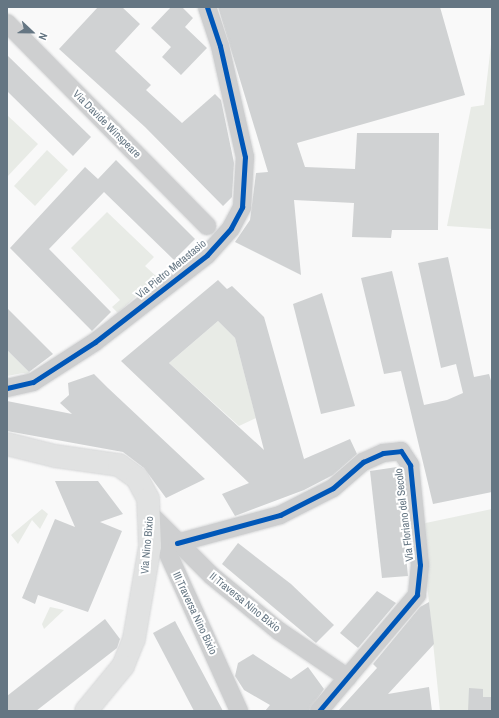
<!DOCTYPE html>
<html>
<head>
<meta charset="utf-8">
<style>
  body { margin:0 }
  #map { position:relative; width:499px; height:718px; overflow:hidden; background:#f9f9f9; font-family:"Archivo Narrow",sans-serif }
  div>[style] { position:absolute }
  .green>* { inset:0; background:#e8ebe6 }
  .building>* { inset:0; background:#d0d2d3 }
  .roads { filter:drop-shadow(0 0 1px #d5d6d7) drop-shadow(0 0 1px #d5d6d7) }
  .street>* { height:18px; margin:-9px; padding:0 9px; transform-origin:9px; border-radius:9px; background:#cecfd0 }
  .secondary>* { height:22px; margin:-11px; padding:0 11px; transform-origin:11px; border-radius:11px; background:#e1e2e2 }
  .cycleway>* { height:5px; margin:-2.5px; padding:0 2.5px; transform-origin:2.5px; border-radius:2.5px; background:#0057b8 }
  span { translate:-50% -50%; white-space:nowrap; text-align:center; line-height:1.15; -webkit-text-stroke:4px #fff; paint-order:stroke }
  .street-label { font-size:11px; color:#657683 }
  .frame { position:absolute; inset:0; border:8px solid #657683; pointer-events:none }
  .north { position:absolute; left:12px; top:12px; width:40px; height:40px; -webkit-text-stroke:3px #fff; paint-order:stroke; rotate:112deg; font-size:11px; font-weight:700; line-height:16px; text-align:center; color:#657683 }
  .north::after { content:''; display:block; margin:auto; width:14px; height:18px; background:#657683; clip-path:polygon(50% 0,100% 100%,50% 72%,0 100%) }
</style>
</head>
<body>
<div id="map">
  <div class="green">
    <i style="clip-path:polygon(492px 36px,492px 229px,447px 226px,471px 107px,484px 105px)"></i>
    <i style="clip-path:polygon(7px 115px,38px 144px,7px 177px)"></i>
    <i style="clip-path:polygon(47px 150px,68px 170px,35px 206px,14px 186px)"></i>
    <i style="clip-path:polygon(107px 212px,154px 257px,145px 266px,157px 277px,118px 313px,112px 307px,120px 300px,71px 248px)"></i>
    <i style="clip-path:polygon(218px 321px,235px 338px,256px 418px,239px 426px,169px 363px)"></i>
    <i style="clip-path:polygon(7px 350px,32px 375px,23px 373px,7px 376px)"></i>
    <i style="clip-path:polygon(42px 509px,48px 514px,40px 529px,32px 520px,18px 544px,11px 535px)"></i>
    <i style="clip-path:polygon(492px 509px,492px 711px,440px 711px,421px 524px)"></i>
    <i style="clip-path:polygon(50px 607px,64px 610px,44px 629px,42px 624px)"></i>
  </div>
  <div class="building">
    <i style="clip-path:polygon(98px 7px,122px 7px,140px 24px,115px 51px,151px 85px,146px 90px,182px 123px,215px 94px,221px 100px,234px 163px,232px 197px,223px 206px,145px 127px,59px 49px)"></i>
    <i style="clip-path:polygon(171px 7px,182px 7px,193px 18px,185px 27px,207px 48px,181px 75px,162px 57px,171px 47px,151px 28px)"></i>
    <i style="clip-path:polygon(218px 7px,440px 7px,465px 95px,297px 143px,305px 167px,355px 169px,357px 133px,439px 133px,438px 230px,392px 230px,391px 238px,352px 237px,354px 203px,294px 200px,301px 275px,235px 242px,250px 220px,256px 173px,268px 172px)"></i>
    <i style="clip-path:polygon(7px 55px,91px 137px,73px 156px,7px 91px)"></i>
    <i style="clip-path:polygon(116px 160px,195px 239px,174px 260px,104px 192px,49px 249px,111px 312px,92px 331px,10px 248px,85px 167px,98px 179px)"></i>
    <i style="clip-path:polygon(448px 257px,474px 377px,489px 374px,492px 384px,492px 492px,433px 504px,401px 371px,384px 374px,361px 278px,392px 271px,424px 405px,447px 400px,463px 393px,456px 364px,441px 368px,418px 263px)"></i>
    <i style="clip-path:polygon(evenodd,218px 280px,227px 289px,232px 286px,264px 317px,304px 459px,350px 439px,357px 454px,333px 475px,304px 490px,235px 516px,222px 494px,249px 483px,121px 361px,218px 280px,218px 321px,235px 338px,264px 450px,169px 363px,218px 321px)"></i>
    <i style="clip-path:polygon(322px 293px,355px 406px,321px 414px,293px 304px)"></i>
    <i style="clip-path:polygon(7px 308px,53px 354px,29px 372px,7px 350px)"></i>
    <i style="clip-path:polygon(94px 374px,108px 388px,205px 479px,166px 498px,144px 468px,123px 452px,7px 431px,7px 401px,72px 414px,60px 403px,69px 395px,68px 383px)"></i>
    <i style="clip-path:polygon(397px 467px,408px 576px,382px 578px,370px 471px)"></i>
    <i style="clip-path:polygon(55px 481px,98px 481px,123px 514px,100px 522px,122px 531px,88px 612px,38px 595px,35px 604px,22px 598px,55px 519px,75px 527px)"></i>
    <i style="clip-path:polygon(238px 543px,291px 584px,334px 625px,316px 643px,222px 564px)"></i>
    <i style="clip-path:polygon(377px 591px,396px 603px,358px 648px,340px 633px)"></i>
    <i style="clip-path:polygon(429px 602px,434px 644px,388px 694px,429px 687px,432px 711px,338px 711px,377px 668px,373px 664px,420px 607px)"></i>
    <i style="clip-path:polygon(105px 619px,120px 639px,117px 648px,36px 711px,7px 711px,7px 696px)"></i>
    <i style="clip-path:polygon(175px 621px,223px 711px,194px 711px,153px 633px)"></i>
    <i style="clip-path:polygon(253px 654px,291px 679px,308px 667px,324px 689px,309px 711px,265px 711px,270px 705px,244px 690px,235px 676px,238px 663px)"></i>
    <i style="clip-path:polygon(469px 688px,483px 689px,483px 697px,492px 697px,492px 711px,468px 711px)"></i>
  </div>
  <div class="roads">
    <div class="street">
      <i style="left:7px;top:23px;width:285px;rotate:45.4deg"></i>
      <i style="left:7px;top:388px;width:27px;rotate:-13deg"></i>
      <i style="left:33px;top:382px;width:74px;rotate:-32.8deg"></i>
      <i style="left:95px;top:342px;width:142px;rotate:-37.8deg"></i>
      <i style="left:207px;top:255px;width:36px;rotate:-48deg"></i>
      <i style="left:231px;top:228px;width:24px;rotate:-62deg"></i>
      <i style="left:242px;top:207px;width:50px;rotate:-86.6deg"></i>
      <i style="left:245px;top:157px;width:114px;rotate:-102.7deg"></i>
      <i style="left:220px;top:46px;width:41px;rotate:-108.4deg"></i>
      <i style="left:151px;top:515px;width:86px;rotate:45deg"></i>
      <i style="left:212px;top:576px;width:87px;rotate:39.4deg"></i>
      <i style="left:279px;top:631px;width:83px;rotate:34.3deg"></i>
      <i style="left:156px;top:527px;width:202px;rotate:65.7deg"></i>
      <i style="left:177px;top:543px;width:107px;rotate:-15.2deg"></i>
      <i style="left:280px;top:515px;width:59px;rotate:-27deg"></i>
      <i style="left:333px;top:488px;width:40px;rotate:-41deg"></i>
      <i style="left:363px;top:462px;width:22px;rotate:-24deg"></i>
      <i style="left:383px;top:453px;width:18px;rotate:-6deg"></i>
      <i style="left:401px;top:451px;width:17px;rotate:57deg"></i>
      <i style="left:410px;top:465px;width:100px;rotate:84.3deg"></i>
      <i style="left:420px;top:565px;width:30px;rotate:96deg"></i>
      <i style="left:417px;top:595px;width:152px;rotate:130.2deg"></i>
    </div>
    <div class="secondary">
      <i style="left:7px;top:444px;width:49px;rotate:14deg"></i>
      <i style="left:55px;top:456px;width:65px;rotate:8deg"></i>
      <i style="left:119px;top:465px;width:22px;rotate:36deg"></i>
      <i style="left:137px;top:478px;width:24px;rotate:62deg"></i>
      <i style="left:148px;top:499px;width:47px;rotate:87.6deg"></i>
      <i style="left:150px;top:546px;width:94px;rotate:99.8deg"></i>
      <i style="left:134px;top:639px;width:29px;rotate:112deg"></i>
      <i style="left:123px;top:666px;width:58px;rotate:129.4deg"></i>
    </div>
  </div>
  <div class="cycleway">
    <i style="left:7px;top:388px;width:27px;rotate:-13deg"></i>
    <i style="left:33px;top:382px;width:74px;rotate:-32.8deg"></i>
    <i style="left:95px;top:342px;width:142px;rotate:-37.8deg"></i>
    <i style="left:207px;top:255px;width:36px;rotate:-48deg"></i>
    <i style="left:231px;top:228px;width:24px;rotate:-62deg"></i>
    <i style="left:242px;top:207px;width:50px;rotate:-86.6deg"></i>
    <i style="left:245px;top:157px;width:114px;rotate:-102.7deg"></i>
    <i style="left:220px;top:46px;width:41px;rotate:-108.4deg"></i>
    <i style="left:177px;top:543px;width:107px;rotate:-15.2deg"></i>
    <i style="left:280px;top:515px;width:59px;rotate:-27deg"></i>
    <i style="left:333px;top:488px;width:40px;rotate:-41deg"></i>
    <i style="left:363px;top:462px;width:22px;rotate:-24deg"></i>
    <i style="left:383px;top:453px;width:18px;rotate:-6deg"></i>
    <i style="left:401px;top:451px;width:17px;rotate:57deg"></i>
    <i style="left:410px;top:465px;width:100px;rotate:84.3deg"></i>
    <i style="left:420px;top:565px;width:30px;rotate:96deg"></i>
    <i style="left:417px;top:595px;width:152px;rotate:130.2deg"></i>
  </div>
  <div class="street-label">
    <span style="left:107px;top:124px;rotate:45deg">Via Davide Winspeare</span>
    <span style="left:171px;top:269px;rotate:-39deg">Via Pietro Metastasio</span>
    <span style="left:404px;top:515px;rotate:-97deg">Via Floriano del Secolo</span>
    <span style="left:147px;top:545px;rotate:-85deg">Via Nino Bixio</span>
    <span style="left:245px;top:602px;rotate:39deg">II Traversa Nino Bixio</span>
    <span style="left:195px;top:613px;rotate:65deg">III Traversa Nino Bixio</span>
  </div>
  <div class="frame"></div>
  <div class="north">N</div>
</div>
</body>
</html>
